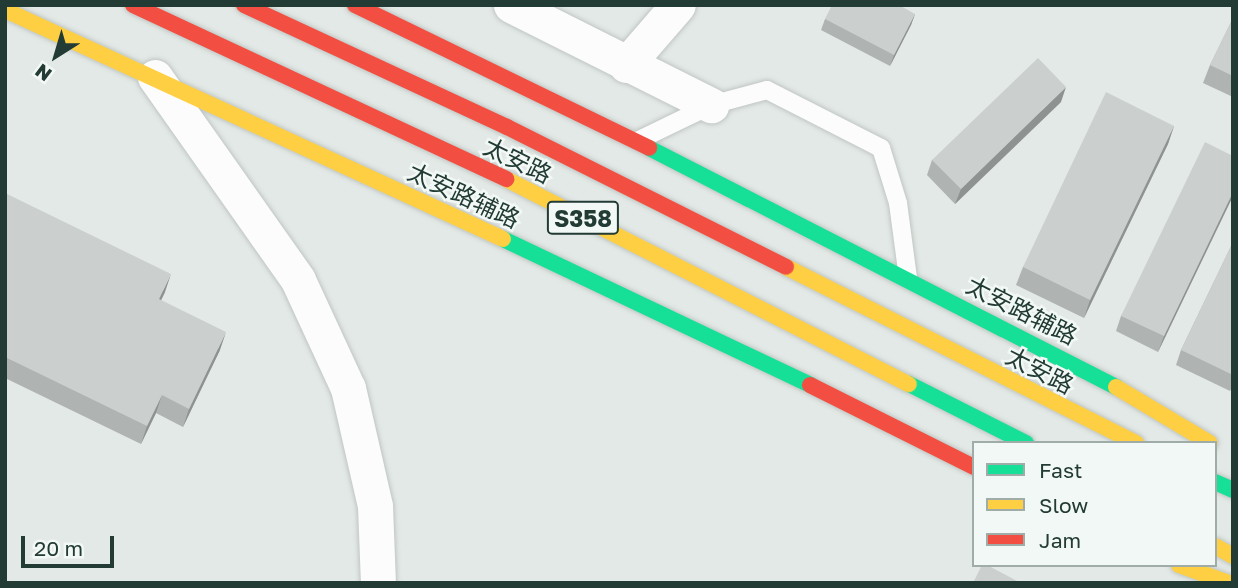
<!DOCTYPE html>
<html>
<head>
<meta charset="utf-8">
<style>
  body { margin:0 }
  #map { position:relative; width:1238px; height:588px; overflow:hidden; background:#e3e9e6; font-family:"Golos Text","Noto Sans SC",sans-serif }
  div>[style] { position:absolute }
  .roads { filter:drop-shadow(0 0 2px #c0c6c3) drop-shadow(0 0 2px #c0c6c3) }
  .lane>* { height:18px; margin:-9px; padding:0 9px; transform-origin:9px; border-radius:9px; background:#fbfcfb }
  .street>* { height:35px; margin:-17.5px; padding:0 17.5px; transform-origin:17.5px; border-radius:17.5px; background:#fbfcfb }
  .fast>* { height:16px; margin:-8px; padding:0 8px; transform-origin:8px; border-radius:8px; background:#16e098 }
  .slow>* { height:16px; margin:-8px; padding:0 8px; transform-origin:8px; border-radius:8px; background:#ffcf43 }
  .jam>* { height:16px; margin:-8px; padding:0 8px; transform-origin:8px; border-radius:8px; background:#f24e42 }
  .wall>* { inset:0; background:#afb3b1 }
  .shaded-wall>* { inset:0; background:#8e9290 }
  .building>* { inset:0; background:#cbd0ce }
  span { translate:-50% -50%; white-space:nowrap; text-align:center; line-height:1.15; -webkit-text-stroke:5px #f2f8f5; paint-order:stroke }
  .shield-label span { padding:2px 5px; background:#f2f8f5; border:2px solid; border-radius:5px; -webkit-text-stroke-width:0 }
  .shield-label { font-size:23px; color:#223b34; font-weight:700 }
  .street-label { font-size:24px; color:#223b34 }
  .frame { position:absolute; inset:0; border:7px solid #223b34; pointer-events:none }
  .legend { position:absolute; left:972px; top:441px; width:245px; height:126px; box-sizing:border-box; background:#f2f8f5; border:2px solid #9faca8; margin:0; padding:9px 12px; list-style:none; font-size:21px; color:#223b34 }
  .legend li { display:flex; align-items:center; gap:14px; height:35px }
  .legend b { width:35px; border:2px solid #9faca8 }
  .north { position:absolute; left:21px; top:21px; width:70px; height:70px; -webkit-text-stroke:5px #f2f8f5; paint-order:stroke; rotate:217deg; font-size:19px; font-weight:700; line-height:28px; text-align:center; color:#223b34 }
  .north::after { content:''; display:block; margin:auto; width:24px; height:32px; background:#223b34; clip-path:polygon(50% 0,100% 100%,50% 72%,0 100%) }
  .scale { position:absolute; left:21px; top:536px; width:93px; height:32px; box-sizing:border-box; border:4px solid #223b34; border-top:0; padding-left:9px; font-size:21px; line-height:24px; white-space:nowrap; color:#223b34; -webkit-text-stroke:5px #f2f8f5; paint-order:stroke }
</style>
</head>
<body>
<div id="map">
  <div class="roads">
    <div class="lane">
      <i style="left:639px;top:140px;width:80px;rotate:-25.9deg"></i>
      <i style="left:711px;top:105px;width:58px;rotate:-15deg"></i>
      <i style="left:767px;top:90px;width:128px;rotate:27deg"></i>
      <i style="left:881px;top:148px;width:58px;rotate:72.8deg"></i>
      <i style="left:898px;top:203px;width:76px;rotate:82.4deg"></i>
    </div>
    <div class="street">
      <i style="left:511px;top:5px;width:224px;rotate:26.6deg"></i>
      <i style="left:626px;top:65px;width:79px;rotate:-49.1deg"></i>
      <i style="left:155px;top:77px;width:248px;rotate:54.8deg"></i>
      <i style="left:298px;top:280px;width:119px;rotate:65.2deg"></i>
      <i style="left:348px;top:388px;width:121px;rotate:77.1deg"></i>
      <i style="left:375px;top:506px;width:77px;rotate:87.8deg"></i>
    </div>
    <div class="fast">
      <i style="left:649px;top:148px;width:525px;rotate:27.1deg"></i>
      <i style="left:503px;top:239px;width:340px;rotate:25.4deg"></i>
      <i style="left:909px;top:384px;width:131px;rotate:26.8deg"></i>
      <i style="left:1215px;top:482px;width:20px;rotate:24deg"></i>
    </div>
    <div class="slow">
      <i style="left:5px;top:10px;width:548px;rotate:24.69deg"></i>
      <i style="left:506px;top:179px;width:452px;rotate:27deg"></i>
      <i style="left:786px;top:267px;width:392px;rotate:26.7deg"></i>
      <i style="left:1116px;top:387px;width:109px;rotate:30.8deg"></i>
      <i style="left:1215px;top:546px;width:21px;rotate:29deg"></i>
      <i style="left:1179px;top:565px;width:53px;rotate:19.8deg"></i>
    </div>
    <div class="jam">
      <i style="left:133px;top:5px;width:412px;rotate:25deg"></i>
      <i style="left:244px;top:5px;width:290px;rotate:24.9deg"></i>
      <i style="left:507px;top:127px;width:312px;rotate:26.6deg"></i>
      <i style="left:355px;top:5px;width:327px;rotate:25.9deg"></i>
      <i style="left:810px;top:385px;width:183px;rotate:26.6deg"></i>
    </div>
  </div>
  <div class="wall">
    <i style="clip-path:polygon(915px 14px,911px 25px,890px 66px,821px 30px,825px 19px)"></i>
    <i style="clip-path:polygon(1233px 18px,1233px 97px,1203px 83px,1210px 65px)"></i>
    <i style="clip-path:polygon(1061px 102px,955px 204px,927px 175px,932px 160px)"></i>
    <i style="clip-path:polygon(1174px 126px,1168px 144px,1084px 318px,1016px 285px,1023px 267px)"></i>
    <i style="clip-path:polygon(1233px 156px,1233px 196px,1158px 352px,1116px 331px,1121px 316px)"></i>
    <i style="clip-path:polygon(5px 193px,165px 292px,161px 300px,220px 350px,183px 427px,156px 413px,141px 444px,5px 378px)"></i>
    <i style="clip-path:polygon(1233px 242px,1233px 386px,1230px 391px,1176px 365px,1181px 350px)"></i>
  </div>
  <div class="shaded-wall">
    <i style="clip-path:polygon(915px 14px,911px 25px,890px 66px,894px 55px)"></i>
    <i style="clip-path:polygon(1066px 87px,1061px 102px,955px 204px,961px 189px)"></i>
    <i style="clip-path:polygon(1174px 126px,1168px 144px,1084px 318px,1090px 300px)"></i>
    <i style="clip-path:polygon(1233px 192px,1233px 196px,1158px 352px,1164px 336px)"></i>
    <i style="clip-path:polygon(171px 274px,165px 292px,153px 317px,159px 299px)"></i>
    <i style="clip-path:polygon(226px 332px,220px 350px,183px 427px,189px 409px)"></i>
    <i style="clip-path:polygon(162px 395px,156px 413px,141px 444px,147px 426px)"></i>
  </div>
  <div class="building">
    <i style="clip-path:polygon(832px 5px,899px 5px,915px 14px,894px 55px,825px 19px)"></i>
    <i style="clip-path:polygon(1233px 18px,1233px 76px,1210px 65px)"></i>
    <i style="clip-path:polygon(1038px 58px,1066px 87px,961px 189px,932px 160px)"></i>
    <i style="clip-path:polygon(1106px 92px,1174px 126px,1090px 300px,1023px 267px)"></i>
    <i style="clip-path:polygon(1205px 142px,1233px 156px,1233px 192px,1164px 336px,1121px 316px)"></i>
    <i style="clip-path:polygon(5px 193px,171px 274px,159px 299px,226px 332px,189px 409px,162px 395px,147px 426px,5px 357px)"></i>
    <i style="clip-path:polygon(1233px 242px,1233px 375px,1181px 350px)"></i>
    <i style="clip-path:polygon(982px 565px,987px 565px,1021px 583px,973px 583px)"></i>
  </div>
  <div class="shield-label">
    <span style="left:583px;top:218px">S358</span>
  </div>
  <div class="street-label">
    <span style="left:518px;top:160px;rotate:26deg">太安路</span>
    <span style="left:464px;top:195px;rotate:25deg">太安路辅路</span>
    <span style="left:1022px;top:310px;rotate:27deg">太安路辅路</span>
    <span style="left:1040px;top:370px;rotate:27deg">太安路</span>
  </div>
  <div class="frame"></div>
  <ul class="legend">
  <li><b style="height:9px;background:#16e098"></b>Fast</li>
  <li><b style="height:9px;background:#ffcf43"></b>Slow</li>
  <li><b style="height:9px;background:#f24e42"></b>Jam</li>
  </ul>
  <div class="north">N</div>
  <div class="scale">20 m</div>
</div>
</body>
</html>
